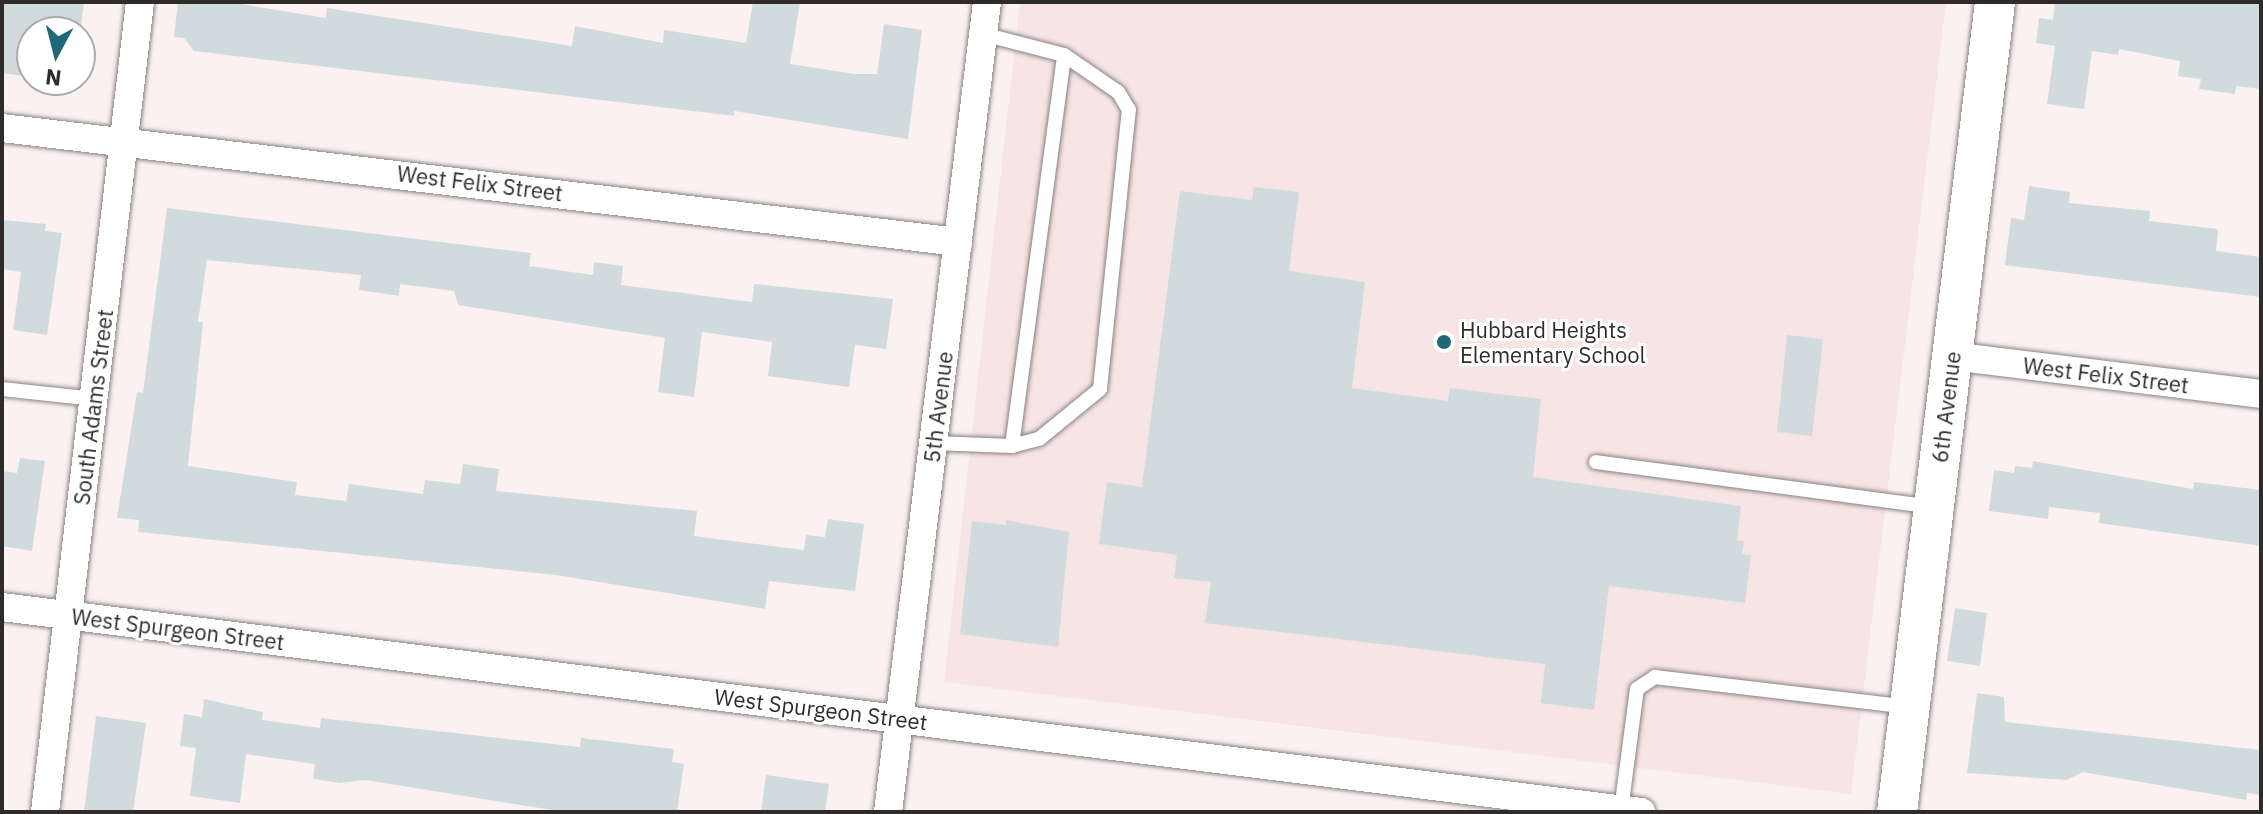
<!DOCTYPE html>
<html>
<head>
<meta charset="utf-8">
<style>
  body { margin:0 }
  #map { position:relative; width:2263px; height:814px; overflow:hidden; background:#fbf1f1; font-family:"IBM Plex Sans",sans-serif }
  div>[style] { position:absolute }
  .built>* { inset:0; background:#f7e4e4 }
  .building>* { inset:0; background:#d1dbdd }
  .roads { filter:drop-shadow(0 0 2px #8a8282) drop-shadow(0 0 2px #8a8282) }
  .lane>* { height:14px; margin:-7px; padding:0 7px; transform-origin:7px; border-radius:7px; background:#fff }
  .street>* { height:28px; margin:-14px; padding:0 14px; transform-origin:14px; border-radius:14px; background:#fff }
  .secondary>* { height:40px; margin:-20px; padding:0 20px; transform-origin:20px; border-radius:20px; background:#fff }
  .dots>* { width:22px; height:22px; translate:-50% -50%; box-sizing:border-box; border:4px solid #fff; border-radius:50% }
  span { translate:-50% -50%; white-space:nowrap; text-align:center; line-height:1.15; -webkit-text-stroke:6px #fff; paint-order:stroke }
  .street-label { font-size:22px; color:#2f2b2b }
  .poi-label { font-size:22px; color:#2f2b2b }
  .left { translate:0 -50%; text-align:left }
  .frame { position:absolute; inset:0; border:4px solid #2f2b2b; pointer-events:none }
  .north { position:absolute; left:16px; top:16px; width:80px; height:80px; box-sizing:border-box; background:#fff; border:2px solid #acaaaa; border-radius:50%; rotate:187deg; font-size:22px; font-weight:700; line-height:32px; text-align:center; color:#2f2b2b }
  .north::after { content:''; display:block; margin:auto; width:28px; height:36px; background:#216876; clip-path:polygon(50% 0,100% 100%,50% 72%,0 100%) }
</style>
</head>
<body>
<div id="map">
  <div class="built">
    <i style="clip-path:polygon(1020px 2px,1946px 2px,1851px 794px,944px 682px)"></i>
  </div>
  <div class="building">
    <i style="clip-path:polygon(2px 2px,84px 2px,80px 36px,32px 32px,32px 77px,2px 73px)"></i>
    <i style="clip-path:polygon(178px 2px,228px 2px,326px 18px,327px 8px,572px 46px,575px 26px,663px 43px,664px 30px,746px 43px,753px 2px,800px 2px,790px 64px,855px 74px,877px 74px,884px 24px,922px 30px,908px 139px,734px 111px,734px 116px,194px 51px,184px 38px,174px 37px)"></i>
    <i style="clip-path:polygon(2055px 2px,2261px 2px,2261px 89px,2236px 86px,2235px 94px,2199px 89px,2201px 79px,2178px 76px,2180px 61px,2119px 49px,2118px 55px,2092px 51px,2084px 109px,2047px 104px,2055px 46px,2036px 43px,2039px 18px,2053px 20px)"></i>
    <i style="clip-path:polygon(2029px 186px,2070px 192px,2069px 203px,2150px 211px,2149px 221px,2218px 229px,2216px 251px,2261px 257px,2261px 297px,2005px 265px,2011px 218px,2024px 220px)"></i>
    <i style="clip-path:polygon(1254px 187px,1299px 192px,1289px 271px,1365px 282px,1352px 388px,1448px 401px,1450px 388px,1541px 399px,1533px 477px,1741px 506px,1737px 540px,1744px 541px,1742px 554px,1751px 555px,1745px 603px,1609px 586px,1594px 710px,1541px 703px,1545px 664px,1205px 623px,1211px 582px,1174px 578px,1177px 555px,1099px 544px,1107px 482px,1142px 487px,1180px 191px,1252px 200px)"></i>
    <i style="clip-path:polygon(167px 208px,531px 253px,529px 266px,593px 275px,594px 262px,623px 266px,621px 285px,752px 302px,754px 284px,893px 299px,886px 349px,855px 345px,849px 387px,768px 376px,772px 342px,702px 332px,694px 397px,658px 392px,665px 338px,458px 305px,454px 291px,400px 284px,399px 296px,359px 290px,361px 275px,207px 260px,198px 322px,203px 322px,188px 466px,297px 482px,295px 495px,346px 501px,349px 484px,423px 494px,425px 480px,460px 484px,463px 464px,499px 469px,496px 491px,697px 511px,694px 536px,804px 550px,806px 535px,825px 537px,828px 519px,864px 524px,855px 591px,769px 581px,765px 609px,556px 575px,138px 532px,139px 520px,117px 518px,137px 392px,143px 393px)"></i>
    <i style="clip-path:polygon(2px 220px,46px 224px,45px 231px,62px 233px,47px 335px,13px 330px,21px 272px,2px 269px)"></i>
    <i style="clip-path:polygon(1787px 335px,1823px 339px,1812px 436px,1777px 432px)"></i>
    <i style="clip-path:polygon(20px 458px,45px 461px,32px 551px,2px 546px,2px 471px,17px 473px)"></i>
    <i style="clip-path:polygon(2033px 461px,2193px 489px,2194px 482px,2261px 490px,2261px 546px,2099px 523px,2100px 513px,2049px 507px,2048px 519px,1989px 511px,1994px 470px,2014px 473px,2015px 466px,2032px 468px)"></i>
    <i style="clip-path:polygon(1006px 520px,1069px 532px,1058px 647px,960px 634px,972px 521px,1006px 525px)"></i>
    <i style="clip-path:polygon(1955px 608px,1987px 613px,1980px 666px,1947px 661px)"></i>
    <i style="clip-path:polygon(1977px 693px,2004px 697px,2005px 722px,2261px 750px,2261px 795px,2247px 793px,2246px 800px,2083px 772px,2066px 780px,1967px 773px)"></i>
    <i style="clip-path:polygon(204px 699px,263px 712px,262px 720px,320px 728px,321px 718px,580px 747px,581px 738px,674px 749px,672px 762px,684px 764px,677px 812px,565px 812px,365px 780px,340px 783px,313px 779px,315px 764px,246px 754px,240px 803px,190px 796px,196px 748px,180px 746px,184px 714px,202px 717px)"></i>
    <i style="clip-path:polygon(96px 716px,146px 723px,133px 812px,84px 812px)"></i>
    <i style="clip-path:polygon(766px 775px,829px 784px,825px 812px,761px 812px)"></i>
  </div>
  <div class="roads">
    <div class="lane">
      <i style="left:2px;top:389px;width:93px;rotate:6.2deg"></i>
      <i style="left:933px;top:443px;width:79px;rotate:2.2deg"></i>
      <i style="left:1012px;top:446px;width:28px;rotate:-15deg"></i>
      <i style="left:1039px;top:439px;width:79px;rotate:-39.3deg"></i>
      <i style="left:1100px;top:389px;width:281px;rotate:-84.1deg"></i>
      <i style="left:1129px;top:110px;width:21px;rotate:-121deg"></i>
      <i style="left:1118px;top:92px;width:65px;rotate:-145.6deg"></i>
      <i style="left:1064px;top:55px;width:84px;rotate:-165.5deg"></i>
      <i style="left:1012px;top:446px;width:394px;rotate:-82.4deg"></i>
      <i style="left:1596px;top:462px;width:340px;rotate:7.6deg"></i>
      <i style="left:1621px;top:810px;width:122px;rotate:-82.5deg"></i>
      <i style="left:1637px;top:689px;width:22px;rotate:-34deg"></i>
      <i style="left:1655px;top:677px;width:256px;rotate:6.7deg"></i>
    </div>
    <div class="street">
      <i style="left:2px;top:128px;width:963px;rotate:6.8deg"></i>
      <i style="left:1952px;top:356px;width:311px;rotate:7deg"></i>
      <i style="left:2px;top:607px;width:1652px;rotate:7.13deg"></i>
      <i style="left:45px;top:812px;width:816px;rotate:-83.31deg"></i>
      <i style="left:888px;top:812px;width:816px;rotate:-83.03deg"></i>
    </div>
    <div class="secondary">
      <i style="left:1897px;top:812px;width:816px;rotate:-83.1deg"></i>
    </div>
  </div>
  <div class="dots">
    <i style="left:1444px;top:342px;background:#216876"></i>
  </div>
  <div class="street-label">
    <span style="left:480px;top:183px;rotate:7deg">West Felix Street</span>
    <span style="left:2106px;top:375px;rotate:7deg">West Felix Street</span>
    <span style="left:93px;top:407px;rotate:-83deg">South Adams Street</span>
    <span style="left:938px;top:407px;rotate:-83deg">5th Avenue</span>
    <span style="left:1946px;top:407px;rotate:-83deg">6th Avenue</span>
    <span style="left:178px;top:629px;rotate:7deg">West Spurgeon Street</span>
    <span style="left:821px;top:709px;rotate:7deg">West Spurgeon Street</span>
  </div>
  <div class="poi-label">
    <span class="left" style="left:1460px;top:342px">Hubbard Heights<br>Elementary School</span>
  </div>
  <div class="frame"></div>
  <div class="north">N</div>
</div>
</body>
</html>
